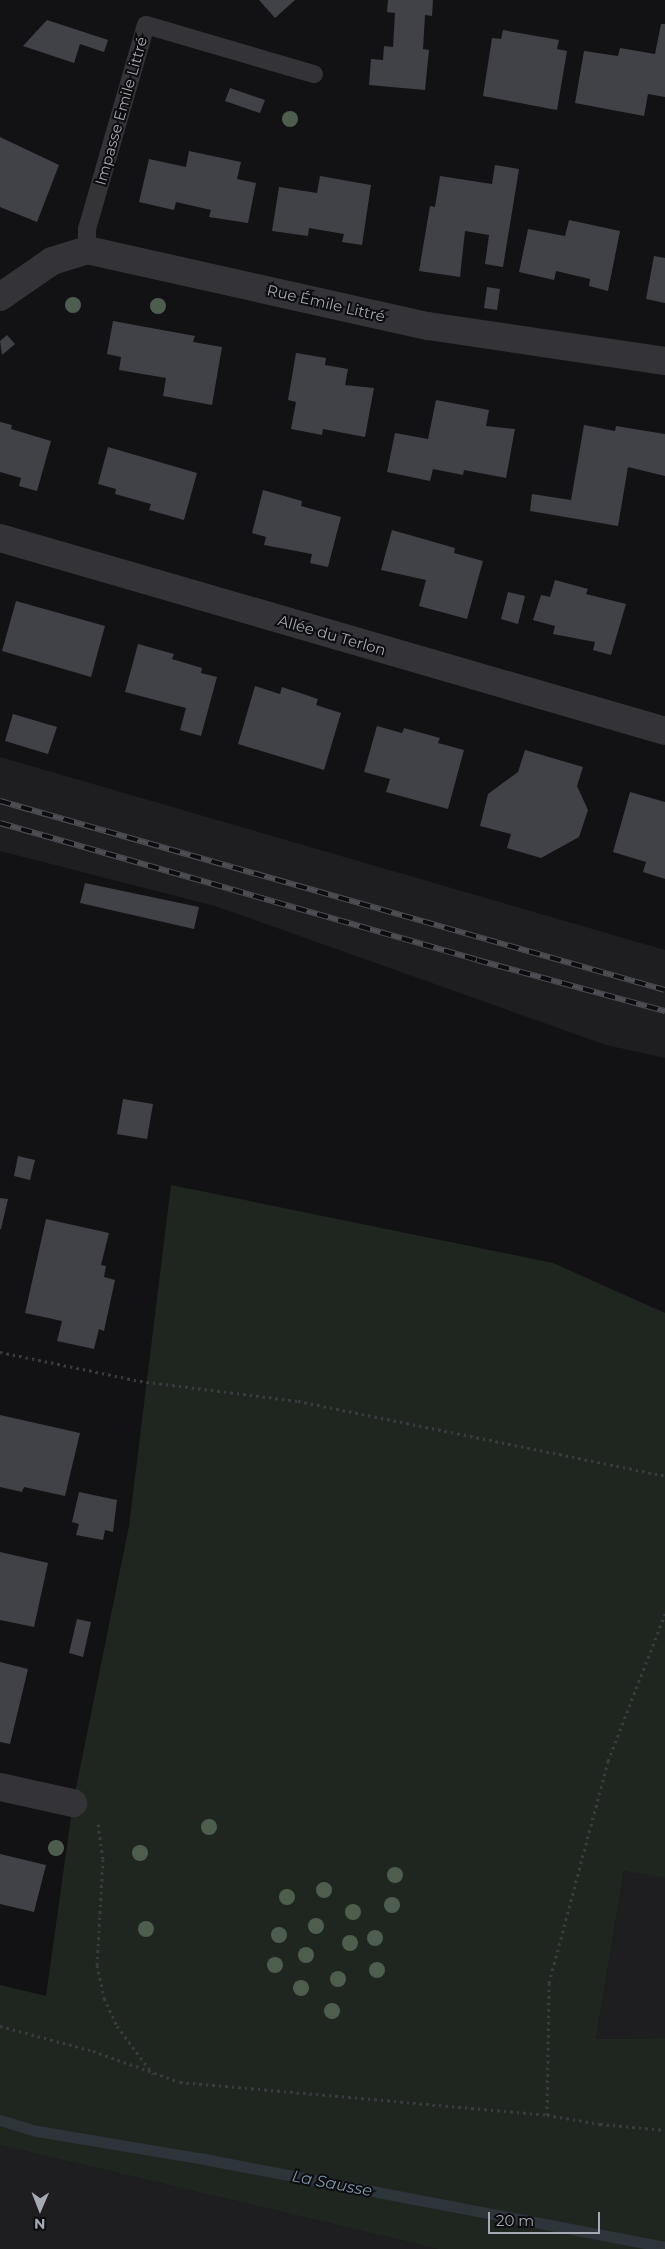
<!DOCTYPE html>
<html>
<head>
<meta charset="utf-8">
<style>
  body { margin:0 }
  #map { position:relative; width:665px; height:2249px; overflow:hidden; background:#121214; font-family:Montserrat,sans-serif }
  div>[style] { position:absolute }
  .built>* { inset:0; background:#1e1e21 }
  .green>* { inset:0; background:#1f2620 }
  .stream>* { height:11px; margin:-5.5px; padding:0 5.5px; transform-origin:5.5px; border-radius:5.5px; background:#2d353b }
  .building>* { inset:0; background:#414247 }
  .path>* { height:3px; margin-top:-1.5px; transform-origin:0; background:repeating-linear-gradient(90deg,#3a3b3f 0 2.5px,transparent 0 6.5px) }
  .lane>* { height:18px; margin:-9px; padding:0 9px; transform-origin:9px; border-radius:9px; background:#343438 }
  .street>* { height:28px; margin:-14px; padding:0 14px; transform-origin:14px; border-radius:14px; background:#343438 }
  .rail>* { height:5.5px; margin-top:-2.75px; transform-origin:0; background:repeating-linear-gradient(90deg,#0d0d0f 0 11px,#4d4e53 0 22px); box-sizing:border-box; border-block:1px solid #4d4e53 }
  .trees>* { width:16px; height:16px; margin:-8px; border-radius:50%; background:#4d5e4f }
  span { translate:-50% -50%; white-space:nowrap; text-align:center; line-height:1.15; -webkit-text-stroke:4px #0d0d0f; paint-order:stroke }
  .street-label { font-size:15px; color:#a5a9b3 }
  .water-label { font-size:16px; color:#7e96ab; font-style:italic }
  .north { position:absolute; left:15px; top:2184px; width:50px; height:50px; -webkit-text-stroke:4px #0d0d0f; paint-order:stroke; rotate:181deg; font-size:14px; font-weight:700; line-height:20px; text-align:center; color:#a5a9b3 }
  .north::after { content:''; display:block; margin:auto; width:18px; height:22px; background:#a5a9b3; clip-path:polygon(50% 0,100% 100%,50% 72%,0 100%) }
  .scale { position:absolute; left:488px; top:2212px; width:112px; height:22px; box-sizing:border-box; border:2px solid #a5a9b3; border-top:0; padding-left:6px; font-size:15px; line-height:18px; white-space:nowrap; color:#a5a9b3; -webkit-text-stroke:4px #0d0d0f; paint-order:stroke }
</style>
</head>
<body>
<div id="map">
  <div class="built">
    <i style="clip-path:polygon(0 757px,665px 950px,665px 1058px,606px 1045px,215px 906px,0 851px)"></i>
    <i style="clip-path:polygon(624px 1871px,665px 1878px,665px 2038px,596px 2039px)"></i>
    <i style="clip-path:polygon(0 2145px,438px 2249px,0 2249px)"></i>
  </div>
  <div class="green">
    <i style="clip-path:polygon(171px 1185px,553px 1263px,665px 1313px,665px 1878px,624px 1871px,596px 2039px,665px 2038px,665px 2249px,438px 2249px,0 2145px,0 1985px,46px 1996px,73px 1803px,129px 1526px)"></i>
  </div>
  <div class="stream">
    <i style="left:0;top:2120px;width:39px;rotate:17deg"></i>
    <i style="left:37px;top:2131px;width:164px;rotate:9.5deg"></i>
    <i style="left:199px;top:2158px;width:474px;rotate:10.8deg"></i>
  </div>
  <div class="building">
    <i style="clip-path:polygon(259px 0,295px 0,275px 18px)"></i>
    <i style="clip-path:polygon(388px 0,433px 0,432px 16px,425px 15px,423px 49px,429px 50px,425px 90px,369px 85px,371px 59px,383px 60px,384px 46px,393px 47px,395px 13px,387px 12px)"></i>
    <i style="clip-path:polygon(47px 20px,108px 40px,104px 52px,80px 44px,74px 63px,23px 46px)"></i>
    <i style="clip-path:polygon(661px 24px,665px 24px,665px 97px,648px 94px,644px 116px,575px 103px,584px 51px,618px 56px,620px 48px,655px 54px)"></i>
    <i style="clip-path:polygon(503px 30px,559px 40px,557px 49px,567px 51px,557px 110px,483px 96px,492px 38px,501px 39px)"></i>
    <i style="clip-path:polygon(230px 88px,265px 100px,260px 113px,225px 101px)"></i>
    <i style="clip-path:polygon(0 137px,59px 165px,37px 222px,0 207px)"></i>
    <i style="clip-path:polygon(189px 151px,241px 162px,237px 179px,256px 183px,248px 223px,209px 217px,211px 210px,176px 202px,174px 210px,139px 202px,149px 159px,186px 167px)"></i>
    <i style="clip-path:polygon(495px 165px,519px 169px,503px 267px,485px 264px,489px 235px,465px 231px,460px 277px,419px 271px,430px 206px,435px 207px,440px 176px,492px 184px)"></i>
    <i style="clip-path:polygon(320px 176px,371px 185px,362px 245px,342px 242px,344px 234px,309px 228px,308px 236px,272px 231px,279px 187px,317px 193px)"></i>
    <i style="clip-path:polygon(569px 220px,620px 231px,608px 291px,589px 286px,590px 279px,556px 271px,554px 280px,519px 272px,528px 229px,565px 236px)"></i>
    <i style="clip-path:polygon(654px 256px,665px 258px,665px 303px,646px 299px)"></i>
    <i style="clip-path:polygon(487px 287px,500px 289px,497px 310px,484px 308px)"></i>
    <i style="clip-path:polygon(113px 321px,195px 336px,193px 342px,222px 347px,212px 405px,163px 396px,166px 378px,119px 370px,121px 357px,107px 354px)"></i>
    <i style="clip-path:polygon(7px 335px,15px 344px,2px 355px,0 341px)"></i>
    <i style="clip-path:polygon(296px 353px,326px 358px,325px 365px,348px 369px,345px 385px,374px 388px,365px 437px,323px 429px,322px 435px,291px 429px,296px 402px,288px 400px)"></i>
    <i style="clip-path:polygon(436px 400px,489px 410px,486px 426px,515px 429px,506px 478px,464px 470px,463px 475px,433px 469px,430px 481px,387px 472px,395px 433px,428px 439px)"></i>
    <i style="clip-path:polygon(0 422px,12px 425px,11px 429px,51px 441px,37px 491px,19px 486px,21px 478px,0 472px)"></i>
    <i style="clip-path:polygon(584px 425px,615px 431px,616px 426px,665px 434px,665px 476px,628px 467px,618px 526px,530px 511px,532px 494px,571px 500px)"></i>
    <i style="clip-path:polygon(108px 447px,197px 473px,184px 520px,149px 510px,151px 504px,115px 494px,116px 489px,98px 484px)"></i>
    <i style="clip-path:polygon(263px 490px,302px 501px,301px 506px,341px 517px,328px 567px,310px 563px,312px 554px,264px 545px,266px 537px,252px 533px)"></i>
    <i style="clip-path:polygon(392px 530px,455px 548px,454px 553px,483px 561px,467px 619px,419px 606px,426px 580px,381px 570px)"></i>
    <i style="clip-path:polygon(555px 580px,588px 589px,586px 594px,626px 604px,611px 655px,593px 650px,595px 642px,553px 634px,555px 626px,533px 620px,541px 595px,550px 597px)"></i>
    <i style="clip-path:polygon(508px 592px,525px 596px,518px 624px,501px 619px)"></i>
    <i style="clip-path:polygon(16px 601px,105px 626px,91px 677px,2px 651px)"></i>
    <i style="clip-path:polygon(138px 644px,174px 654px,172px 659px,202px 668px,201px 673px,217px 677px,201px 736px,180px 730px,186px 708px,125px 692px)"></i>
    <i style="clip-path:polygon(255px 686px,280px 694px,282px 687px,318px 699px,316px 705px,341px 713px,324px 770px,238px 744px)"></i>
    <i style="clip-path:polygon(13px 714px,57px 727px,48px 754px,5px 741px)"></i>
    <i style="clip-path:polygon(377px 726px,402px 733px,404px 728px,440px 738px,438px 743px,464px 750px,448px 809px,386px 792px,390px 779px,364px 772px)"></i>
    <i style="clip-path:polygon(525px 750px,583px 767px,577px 786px,588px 810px,579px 837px,541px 858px,507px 848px,511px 834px,480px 826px,488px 794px,518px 772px)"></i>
    <i style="clip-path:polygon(630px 792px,665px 802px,665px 879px,643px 872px,646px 862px,613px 852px)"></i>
    <i style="clip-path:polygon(85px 883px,199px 907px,194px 929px,80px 903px)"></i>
    <i style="clip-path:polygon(123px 1099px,153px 1104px,147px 1139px,117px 1134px)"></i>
    <i style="clip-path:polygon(18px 1156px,35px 1160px,30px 1180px,14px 1176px)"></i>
    <i style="clip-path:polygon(0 1198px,8px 1199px,1px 1229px,0 1229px)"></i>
    <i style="clip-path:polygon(46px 1219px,109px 1233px,101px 1265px,106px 1266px,104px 1277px,115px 1280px,104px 1331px,99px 1329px,94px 1349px,57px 1341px,62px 1321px,25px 1313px)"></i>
    <i style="clip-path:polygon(0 1415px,80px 1433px,65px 1496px,24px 1487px,22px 1492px,0 1487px)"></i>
    <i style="clip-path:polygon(79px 1492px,117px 1500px,113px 1532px,105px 1530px,103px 1540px,76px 1535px,79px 1524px,72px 1522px)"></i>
    <i style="clip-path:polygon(0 1552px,48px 1563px,34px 1627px,0 1620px)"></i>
    <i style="clip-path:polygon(77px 1619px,91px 1622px,83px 1657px,69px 1653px)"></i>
    <i style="clip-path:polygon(0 1662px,28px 1669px,10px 1744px,0 1742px)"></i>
    <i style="clip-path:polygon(0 1854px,46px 1865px,34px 1912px,0 1904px)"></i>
  </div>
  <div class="path">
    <i style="left:0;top:1352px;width:143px;rotate:11.7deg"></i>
    <i style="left:140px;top:1381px;width:159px;rotate:7.2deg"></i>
    <i style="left:298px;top:1401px;width:375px;rotate:11.5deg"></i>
    <i style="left:98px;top:1824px;width:35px;rotate:82deg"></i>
    <i style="left:103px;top:1859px;width:106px;rotate:93.2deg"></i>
    <i style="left:97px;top:1965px;width:34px;rotate:78deg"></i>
    <i style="left:104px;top:1998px;width:31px;rotate:65deg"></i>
    <i style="left:117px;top:2026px;width:60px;rotate:53.1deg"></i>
    <i style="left:0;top:2026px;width:96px;rotate:15deg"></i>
    <i style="left:93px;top:2051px;width:92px;rotate:19.6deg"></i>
    <i style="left:180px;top:2082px;width:368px;rotate:5.1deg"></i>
    <i style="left:547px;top:2115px;width:54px;rotate:9.6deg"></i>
    <i style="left:600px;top:2124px;width:65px;rotate:5.3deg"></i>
    <i style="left:547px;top:2115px;width:132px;rotate:-89.1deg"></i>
    <i style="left:549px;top:1983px;width:230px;rotate:-75.1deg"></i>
    <i style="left:608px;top:1761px;width:158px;rotate:-68.8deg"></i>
  </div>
  <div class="lane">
    <i style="left:87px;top:250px;width:21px;rotate:-90deg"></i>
    <i style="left:87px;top:229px;width:212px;rotate:-73.9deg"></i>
    <i style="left:146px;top:25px;width:175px;rotate:16.3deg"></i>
  </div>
  <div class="street">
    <i style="left:0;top:297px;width:63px;rotate:-34.7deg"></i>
    <i style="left:52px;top:261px;width:37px;rotate:-17deg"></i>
    <i style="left:87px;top:250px;width:349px;rotate:12.6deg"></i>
    <i style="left:428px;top:326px;width:240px;rotate:8.4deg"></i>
    <i style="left:0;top:538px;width:692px;rotate:16.18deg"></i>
    <i style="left:0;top:1787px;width:75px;rotate:12.4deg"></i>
  </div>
  <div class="rail">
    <i style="left:0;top:801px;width:691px;rotate:15.87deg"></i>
    <i style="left:0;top:823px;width:496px;rotate:16deg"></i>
    <i style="left:477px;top:960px;width:195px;rotate:15.2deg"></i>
  </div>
  <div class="trees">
    <i style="left:290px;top:119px"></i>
    <i style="left:73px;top:305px"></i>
    <i style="left:158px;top:306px"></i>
    <i style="left:209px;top:1827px"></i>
    <i style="left:56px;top:1848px"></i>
    <i style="left:140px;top:1853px"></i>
    <i style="left:395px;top:1875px"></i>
    <i style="left:324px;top:1890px"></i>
    <i style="left:287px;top:1897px"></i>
    <i style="left:392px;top:1905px"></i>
    <i style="left:353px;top:1912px"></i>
    <i style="left:316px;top:1926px"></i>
    <i style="left:146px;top:1929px"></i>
    <i style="left:279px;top:1935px"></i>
    <i style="left:375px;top:1938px"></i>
    <i style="left:350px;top:1943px"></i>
    <i style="left:306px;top:1955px"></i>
    <i style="left:275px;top:1965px"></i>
    <i style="left:377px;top:1970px"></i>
    <i style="left:338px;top:1979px"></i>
    <i style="left:301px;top:1988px"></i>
    <i style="left:332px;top:2011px"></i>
  </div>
  <div class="street-label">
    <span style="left:121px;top:111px;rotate:-74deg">Impasse Emile Littré</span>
    <span style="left:326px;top:303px;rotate:13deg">Rue Émile Littré</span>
    <span style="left:332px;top:635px;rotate:16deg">Allée du Terlon</span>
  </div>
  <div class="water-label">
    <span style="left:332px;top:2184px;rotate:11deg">La Sausse</span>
  </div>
  <div class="north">N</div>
  <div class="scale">20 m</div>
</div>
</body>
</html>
